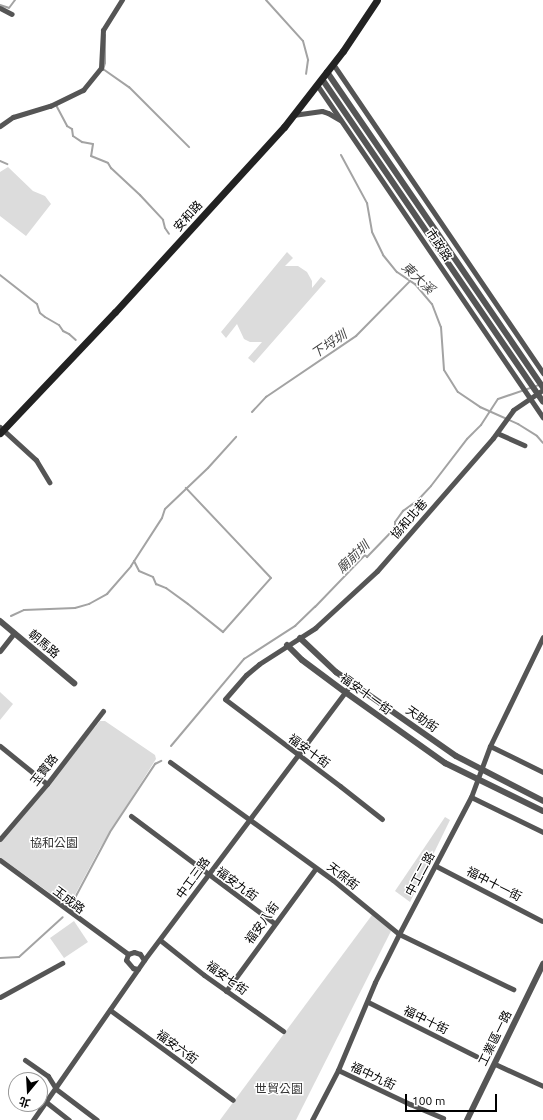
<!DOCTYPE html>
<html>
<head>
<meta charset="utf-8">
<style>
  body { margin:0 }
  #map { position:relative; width:543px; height:1120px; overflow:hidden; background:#fff; font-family:Ubuntu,"Noto Sans TC",sans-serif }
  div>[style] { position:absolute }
  .green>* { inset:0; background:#dcdcdc }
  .stream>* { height:2px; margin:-1px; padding:0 1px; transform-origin:1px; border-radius:1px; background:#a3a3a3 }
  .minor>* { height:5px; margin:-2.5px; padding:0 2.5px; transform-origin:2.5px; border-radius:2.5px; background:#555 }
  .tertiary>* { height:6px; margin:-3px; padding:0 3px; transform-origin:3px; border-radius:3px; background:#555 }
  .secondary>* { height:7px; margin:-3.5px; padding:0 3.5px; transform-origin:3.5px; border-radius:3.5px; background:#222 }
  span { translate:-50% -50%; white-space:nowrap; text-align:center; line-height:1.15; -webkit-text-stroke:3px #fff; paint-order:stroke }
  .street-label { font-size:12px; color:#000 }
  .park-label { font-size:12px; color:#333 }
  .water-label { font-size:13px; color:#444; font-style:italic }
  .north { position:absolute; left:8px; top:1072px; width:40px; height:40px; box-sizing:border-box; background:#fff; border:1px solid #999; border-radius:50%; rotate:198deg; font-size:11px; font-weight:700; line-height:16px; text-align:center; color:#000 }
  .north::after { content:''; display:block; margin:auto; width:14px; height:18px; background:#000; clip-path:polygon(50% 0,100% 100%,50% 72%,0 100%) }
  .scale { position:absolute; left:405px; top:1094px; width:92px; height:18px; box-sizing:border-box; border:2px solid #000; border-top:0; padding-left:5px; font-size:12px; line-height:14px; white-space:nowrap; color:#000; -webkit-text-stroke:3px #fff; paint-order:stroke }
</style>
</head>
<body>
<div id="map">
  <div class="green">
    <i style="clip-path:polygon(8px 167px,33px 191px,45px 196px,51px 204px,26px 236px,0 216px,0 172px)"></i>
    <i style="clip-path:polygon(287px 252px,293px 258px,285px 266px,298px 266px,307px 272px,312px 281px,312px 288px,321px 277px,326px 281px,254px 363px,248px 358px,262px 342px,250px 342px,244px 339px,237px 324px,226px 338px,221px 332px)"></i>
    <i style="clip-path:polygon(0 692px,13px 704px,0 720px)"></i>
    <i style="clip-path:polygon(100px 721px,105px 721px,155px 755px,156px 759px,100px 848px,70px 904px,65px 904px,0 857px,0 843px)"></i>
    <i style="clip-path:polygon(445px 817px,450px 820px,410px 902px,395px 891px)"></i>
    <i style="clip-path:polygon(372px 915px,390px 926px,391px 931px,296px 1120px,220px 1120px)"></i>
    <i style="clip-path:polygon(74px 921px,88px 942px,64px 958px,50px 938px)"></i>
  </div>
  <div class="stream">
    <i style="left:266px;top:0;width:55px;rotate:47.9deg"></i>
    <i style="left:303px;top:41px;width:20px;rotate:75deg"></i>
    <i style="left:308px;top:60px;width:14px;rotate:98deg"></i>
    <i style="left:0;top:5px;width:9px;rotate:18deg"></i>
    <i style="left:9px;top:8px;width:10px;rotate:-53deg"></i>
    <i style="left:103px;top:69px;width:32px;rotate:35deg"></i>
    <i style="left:129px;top:87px;width:85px;rotate:45deg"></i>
    <i style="left:103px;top:70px;width:7px;rotate:-74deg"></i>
    <i style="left:105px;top:63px;width:28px;rotate:-90deg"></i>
    <i style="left:56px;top:105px;width:24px;rotate:62deg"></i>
    <i style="left:67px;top:126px;width:6px;rotate:31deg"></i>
    <i style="left:72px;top:129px;width:7px;rotate:82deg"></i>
    <i style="left:73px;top:136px;width:11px;rotate:34deg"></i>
    <i style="left:82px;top:142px;width:11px;rotate:10deg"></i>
    <i style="left:93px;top:144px;width:12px;rotate:99deg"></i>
    <i style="left:91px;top:156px;width:18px;rotate:22deg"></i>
    <i style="left:108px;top:163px;width:6px;rotate:59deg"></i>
    <i style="left:111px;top:168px;width:40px;rotate:43deg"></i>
    <i style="left:140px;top:195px;width:34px;rotate:47deg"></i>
    <i style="left:163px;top:220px;width:8px;rotate:76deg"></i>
    <i style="left:165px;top:228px;width:7px;rotate:56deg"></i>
    <i style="left:341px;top:155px;width:55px;rotate:61.6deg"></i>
    <i style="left:367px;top:203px;width:29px;rotate:80deg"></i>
    <i style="left:372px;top:232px;width:25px;rotate:64deg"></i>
    <i style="left:383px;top:255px;width:22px;rotate:51deg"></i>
    <i style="left:397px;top:272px;width:22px;rotate:34deg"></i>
    <i style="left:415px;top:284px;width:26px;rotate:50deg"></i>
    <i style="left:432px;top:304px;width:25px;rotate:69deg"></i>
    <i style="left:441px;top:327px;width:43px;rotate:86deg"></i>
    <i style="left:444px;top:370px;width:26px;rotate:58deg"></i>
    <i style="left:458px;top:392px;width:27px;rotate:34deg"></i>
    <i style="left:480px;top:407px;width:42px;rotate:24.1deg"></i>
    <i style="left:518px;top:424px;width:22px;rotate:32deg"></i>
    <i style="left:537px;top:436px;width:9px;rotate:49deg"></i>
    <i style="left:0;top:161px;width:8px;rotate:23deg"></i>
    <i style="left:0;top:275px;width:47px;rotate:38.1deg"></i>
    <i style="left:37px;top:304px;width:9px;rotate:72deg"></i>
    <i style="left:40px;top:313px;width:6px;rotate:39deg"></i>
    <i style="left:45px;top:317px;width:16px;rotate:30deg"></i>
    <i style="left:59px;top:325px;width:7px;rotate:56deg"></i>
    <i style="left:63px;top:331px;width:7px;rotate:27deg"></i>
    <i style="left:69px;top:334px;width:9px;rotate:41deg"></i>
    <i style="left:252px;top:412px;width:21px;rotate:-47deg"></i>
    <i style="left:266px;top:397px;width:109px;rotate:-34.1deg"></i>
    <i style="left:356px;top:336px;width:77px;rotate:-45.5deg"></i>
    <i style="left:134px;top:561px;width:11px;rotate:63deg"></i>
    <i style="left:139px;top:571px;width:15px;rotate:23deg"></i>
    <i style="left:153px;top:577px;width:8px;rotate:67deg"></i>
    <i style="left:156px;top:584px;width:11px;rotate:22deg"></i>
    <i style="left:166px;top:588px;width:27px;rotate:36deg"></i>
    <i style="left:188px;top:604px;width:45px;rotate:38.7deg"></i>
    <i style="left:223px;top:632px;width:72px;rotate:-48.4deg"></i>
    <i style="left:271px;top:578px;width:124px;rotate:-133.4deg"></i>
    <i style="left:11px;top:616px;width:14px;rotate:-25deg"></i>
    <i style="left:24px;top:610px;width:51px;rotate:-2.2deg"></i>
    <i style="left:75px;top:608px;width:15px;rotate:-16deg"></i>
    <i style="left:89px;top:604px;width:21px;rotate:-29deg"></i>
    <i style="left:107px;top:594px;width:37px;rotate:-49deg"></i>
    <i style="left:131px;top:566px;width:57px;rotate:-57.1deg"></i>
    <i style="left:162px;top:518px;width:9px;rotate:-72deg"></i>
    <i style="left:165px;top:509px;width:59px;rotate:-43.6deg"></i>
    <i style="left:208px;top:468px;width:42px;rotate:-47.9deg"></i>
    <i style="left:171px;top:746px;width:114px;rotate:-50deg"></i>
    <i style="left:244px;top:659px;width:61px;rotate:-32.9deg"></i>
    <i style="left:295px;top:626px;width:28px;rotate:-44deg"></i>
    <i style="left:315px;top:607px;width:72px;rotate:-46.1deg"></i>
    <i style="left:365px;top:555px;width:3px;rotate:45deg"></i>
    <i style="left:367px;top:557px;width:40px;rotate:-46deg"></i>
    <i style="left:395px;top:528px;width:6px;rotate:-90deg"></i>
    <i style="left:395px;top:522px;width:14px;rotate:-54deg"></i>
    <i style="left:403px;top:511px;width:19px;rotate:-36deg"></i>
    <i style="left:418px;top:500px;width:19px;rotate:-47deg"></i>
    <i style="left:431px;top:486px;width:59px;rotate:-52.5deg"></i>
    <i style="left:467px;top:439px;width:20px;rotate:-45deg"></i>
    <i style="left:481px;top:425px;width:31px;rotate:-57deg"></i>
    <i style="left:498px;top:399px;width:43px;rotate:-18.9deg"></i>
    <i style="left:71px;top:909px;width:14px;rotate:-69deg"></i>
    <i style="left:76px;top:896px;width:72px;rotate:-62deg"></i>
    <i style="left:110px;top:832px;width:82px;rotate:-56.5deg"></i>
    <i style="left:155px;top:764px;width:7px;rotate:-27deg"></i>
    <i style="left:0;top:958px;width:19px;rotate:-3deg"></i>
    <i style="left:19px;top:957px;width:59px;rotate:-42.3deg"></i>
  </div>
  <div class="minor">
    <i style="left:0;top:8px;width:13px;rotate:27deg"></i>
    <i style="left:333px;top:64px;width:374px;rotate:55.8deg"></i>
    <i style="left:317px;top:85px;width:402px;rotate:55.8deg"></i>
    <i style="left:293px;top:115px;width:29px;rotate:-8deg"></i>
    <i style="left:322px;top:111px;width:6px;rotate:18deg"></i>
    <i style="left:328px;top:113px;width:14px;rotate:30deg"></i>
    <i style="left:0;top:126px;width:16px;rotate:-35deg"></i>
    <i style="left:13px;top:117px;width:39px;rotate:-17deg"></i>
    <i style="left:50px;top:106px;width:37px;rotate:-26deg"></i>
    <i style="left:83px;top:90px;width:28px;rotate:-51deg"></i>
    <i style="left:101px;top:68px;width:38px;rotate:-87deg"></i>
    <i style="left:103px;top:30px;width:36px;rotate:-58deg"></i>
    <i style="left:0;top:427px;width:49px;rotate:42.5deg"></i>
    <i style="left:36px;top:460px;width:26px;rotate:59deg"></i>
    <i style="left:497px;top:433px;width:30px;rotate:24deg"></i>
    <i style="left:0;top:651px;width:23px;rotate:-52deg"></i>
    <i style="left:0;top:746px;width:60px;rotate:39deg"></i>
    <i style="left:490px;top:746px;width:59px;rotate:26.1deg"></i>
    <i style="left:170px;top:762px;width:201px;rotate:35.9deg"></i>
    <i style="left:333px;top:880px;width:85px;rotate:39.3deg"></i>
    <i style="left:399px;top:934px;width:127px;rotate:25.8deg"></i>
    <i style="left:471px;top:797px;width:80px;rotate:25.9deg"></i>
    <i style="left:131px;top:816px;width:179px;rotate:36.8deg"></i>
    <i style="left:382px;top:819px;width:53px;rotate:-141.8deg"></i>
    <i style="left:340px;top:786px;width:144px;rotate:-142.9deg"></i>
    <i style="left:225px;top:699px;width:32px;rotate:-49deg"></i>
    <i style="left:246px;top:675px;width:17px;rotate:-40deg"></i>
    <i style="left:259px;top:664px;width:67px;rotate:-32.7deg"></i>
    <i style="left:315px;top:628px;width:84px;rotate:-42.6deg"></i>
    <i style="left:377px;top:571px;width:176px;rotate:-48.9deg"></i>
    <i style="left:493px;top:438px;width:34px;rotate:-54deg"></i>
    <i style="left:513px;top:410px;width:36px;rotate:-34deg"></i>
    <i style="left:0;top:839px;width:72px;rotate:-49.5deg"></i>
    <i style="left:47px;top:784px;width:92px;rotate:-52.5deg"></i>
    <i style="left:0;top:860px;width:159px;rotate:36.3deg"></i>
    <i style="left:436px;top:866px;width:119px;rotate:27.4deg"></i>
    <i style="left:160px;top:940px;width:56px;rotate:38.5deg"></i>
    <i style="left:204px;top:975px;width:97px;rotate:35.3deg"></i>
    <i style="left:128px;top:954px;width:6px;rotate:108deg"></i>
    <i style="left:126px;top:960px;width:11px;rotate:49deg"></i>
    <i style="left:133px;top:968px;width:5px;rotate:11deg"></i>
    <i style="left:128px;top:954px;width:6px;rotate:-18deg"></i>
    <i style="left:134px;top:952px;width:6px;rotate:18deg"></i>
    <i style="left:140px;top:954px;width:7px;rotate:56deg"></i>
    <i style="left:226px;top:991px;width:152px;rotate:-53.8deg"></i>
    <i style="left:0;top:997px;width:71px;rotate:-28.7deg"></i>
    <i style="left:368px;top:1002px;width:121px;rotate:26.6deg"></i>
    <i style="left:110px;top:1010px;width:152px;rotate:36.2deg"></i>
    <i style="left:25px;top:1060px;width:28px;rotate:35deg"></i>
    <i style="left:48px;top:1076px;width:15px;rotate:58deg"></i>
    <i style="left:56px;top:1089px;width:51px;rotate:37.1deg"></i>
    <i style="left:495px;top:1064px;width:53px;rotate:24.6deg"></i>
    <i style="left:338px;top:1070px;width:80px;rotate:25.3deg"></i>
    <i style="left:410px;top:1104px;width:36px;rotate:23deg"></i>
    <i style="left:46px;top:1102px;width:29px;rotate:38deg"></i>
    <i style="left:33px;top:1120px;width:195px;rotate:-55.2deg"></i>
    <i style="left:144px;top:960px;width:346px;rotate:-53.1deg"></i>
    <i style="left:312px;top:1120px;width:56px;rotate:-62.5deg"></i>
    <i style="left:338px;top:1070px;width:95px;rotate:-67.2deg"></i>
    <i style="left:375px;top:982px;width:54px;rotate:-63.4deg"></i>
    <i style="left:399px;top:934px;width:155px;rotate:-62.3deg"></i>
    <i style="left:471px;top:797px;width:54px;rotate:-69.6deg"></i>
    <i style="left:490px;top:746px;width:121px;rotate:-64.1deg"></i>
  </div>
  <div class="tertiary">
    <i style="left:327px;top:72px;width:383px;rotate:55.6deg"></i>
    <i style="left:322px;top:79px;width:391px;rotate:55.6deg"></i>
    <i style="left:0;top:621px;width:97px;rotate:40deg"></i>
    <i style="left:300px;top:638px;width:50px;rotate:43.4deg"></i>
    <i style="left:336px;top:672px;width:146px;rotate:35deg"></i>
    <i style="left:456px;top:756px;width:98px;rotate:27.3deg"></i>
    <i style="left:287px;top:645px;width:21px;rotate:45deg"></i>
    <i style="left:302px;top:660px;width:54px;rotate:36.7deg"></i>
    <i style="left:345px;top:692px;width:123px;rotate:35.4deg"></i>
    <i style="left:445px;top:763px;width:109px;rotate:26.1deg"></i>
    <i style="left:467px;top:1120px;width:174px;rotate:-64deg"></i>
  </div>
  <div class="secondary">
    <i style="left:0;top:433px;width:167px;rotate:-46.5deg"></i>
    <i style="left:115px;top:312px;width:251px;rotate:-47.6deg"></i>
    <i style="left:284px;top:127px;width:96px;rotate:-52.2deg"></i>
    <i style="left:343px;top:51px;width:61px;rotate:-56.3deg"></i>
  </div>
  <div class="street-label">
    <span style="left:188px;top:216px;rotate:-48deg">安和路</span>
    <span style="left:439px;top:245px;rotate:56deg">市政路</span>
    <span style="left:409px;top:519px;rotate:-49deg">協和北巷</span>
    <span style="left:44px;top:644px;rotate:40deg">朝馬路</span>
    <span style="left:366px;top:694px;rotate:36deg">福安十一街</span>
    <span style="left:422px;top:719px;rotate:35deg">天助街</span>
    <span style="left:309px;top:751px;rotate:36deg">福安十街</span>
    <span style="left:44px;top:770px;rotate:-52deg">玉寶路</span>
    <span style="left:420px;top:874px;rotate:-62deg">中工二路</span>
    <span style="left:343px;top:876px;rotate:38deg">天保街</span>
    <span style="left:193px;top:878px;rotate:-54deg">中工三路</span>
    <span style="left:237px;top:884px;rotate:36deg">福安九街</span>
    <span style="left:494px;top:884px;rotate:27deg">福中十一街</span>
    <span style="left:69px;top:900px;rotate:37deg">玉成路</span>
    <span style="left:262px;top:923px;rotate:-54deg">福安八街</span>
    <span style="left:227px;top:978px;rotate:36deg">福安七街</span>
    <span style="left:426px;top:1020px;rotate:26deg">福中十街</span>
    <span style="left:495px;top:1038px;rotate:-64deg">工業區一路</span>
    <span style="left:177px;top:1047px;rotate:36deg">福安六街</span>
    <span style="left:373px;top:1076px;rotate:25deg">福中九街</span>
  </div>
  <div class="park-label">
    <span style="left:54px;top:843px">協和公園</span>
    <span style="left:279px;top:1089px">世貿公園</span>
  </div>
  <div class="water-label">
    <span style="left:418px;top:278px;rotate:43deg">東大溪</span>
    <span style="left:329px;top:344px;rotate:-34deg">下埒圳</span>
    <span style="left:353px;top:557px;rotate:-44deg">廟前圳</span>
  </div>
  <div class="north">北</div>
  <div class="scale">100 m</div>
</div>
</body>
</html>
